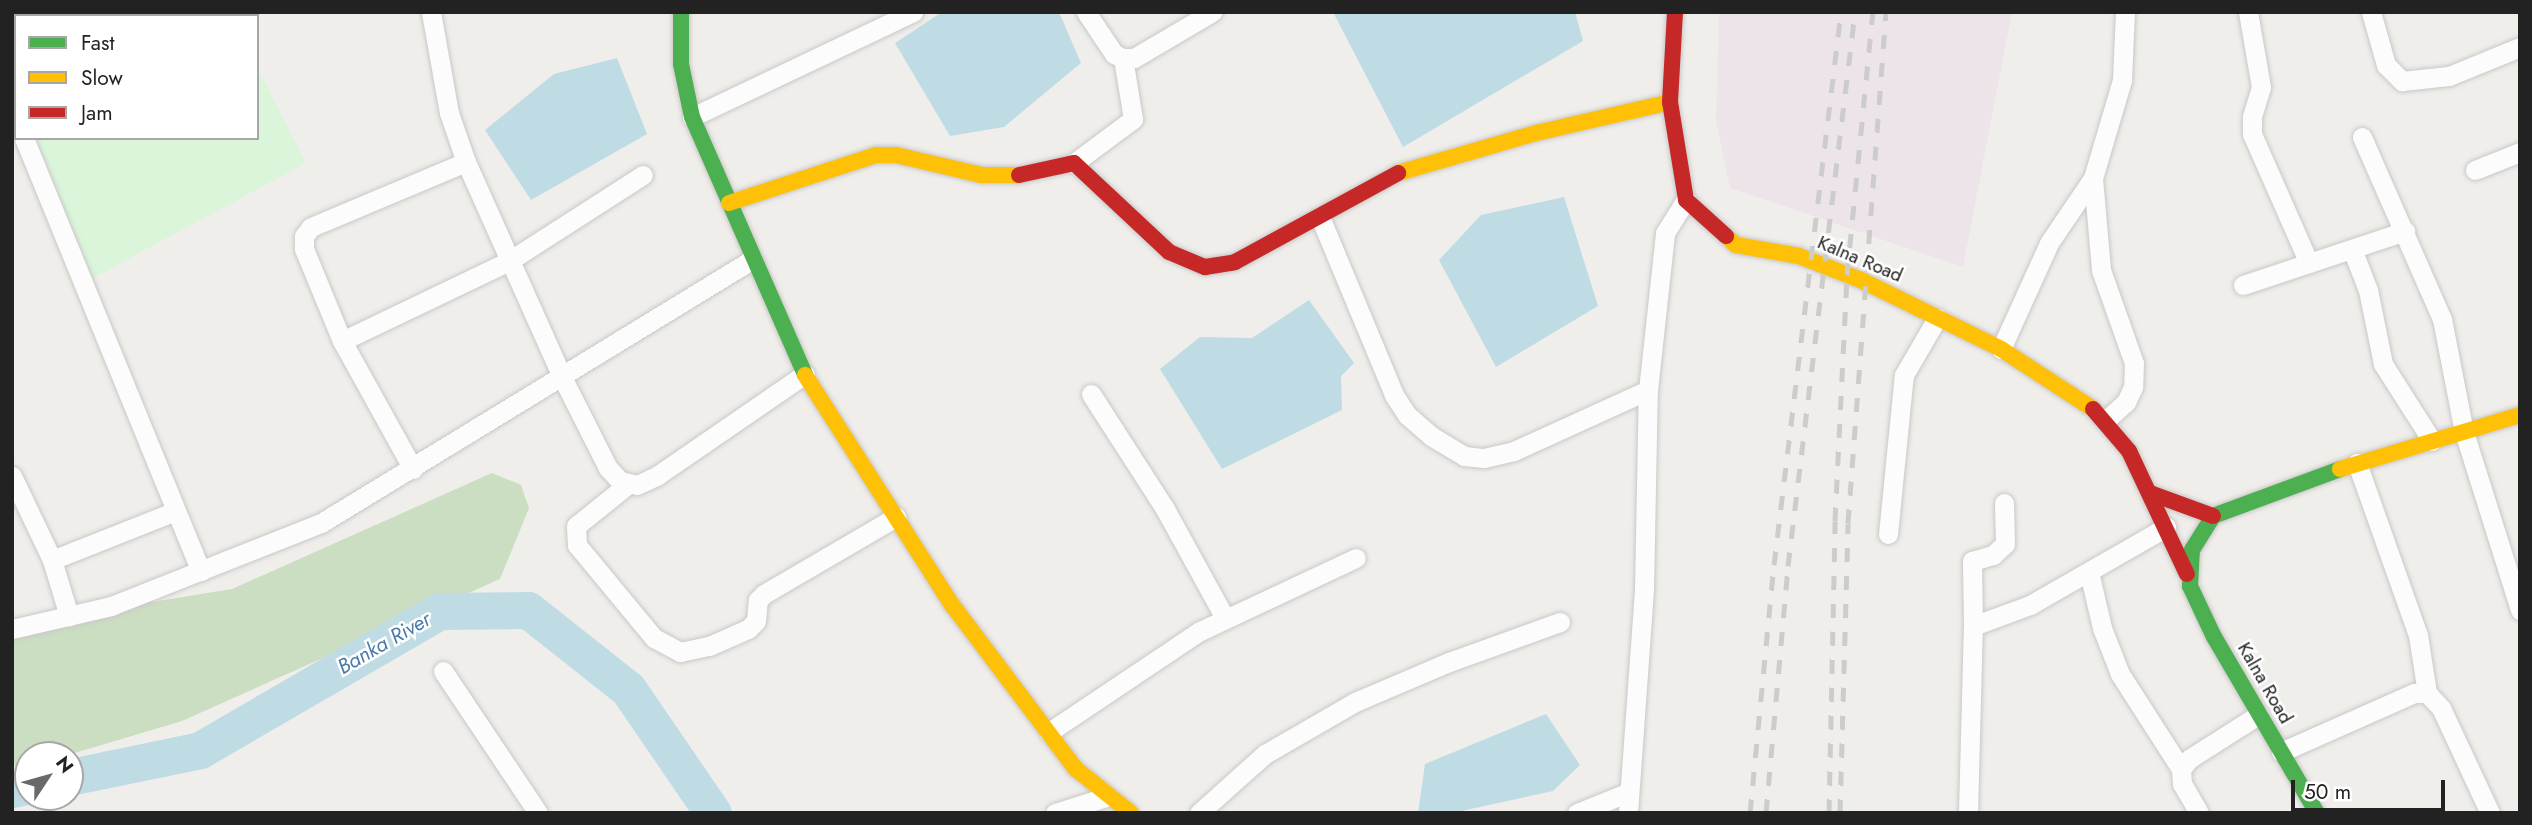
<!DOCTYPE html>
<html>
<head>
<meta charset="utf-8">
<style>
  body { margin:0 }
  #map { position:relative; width:2532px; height:825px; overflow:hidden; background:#f0eeeb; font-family:Jost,sans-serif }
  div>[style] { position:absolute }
  .industrial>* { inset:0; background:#ede4e9 }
  .forest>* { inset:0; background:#cbdec1 }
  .park>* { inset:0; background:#daf5da }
  .water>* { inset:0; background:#bfdbe3 }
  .river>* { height:37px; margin:-18.5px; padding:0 18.5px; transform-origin:18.5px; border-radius:18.5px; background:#bfdbe3 }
  .roads { filter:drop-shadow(0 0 2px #c9c8c7) drop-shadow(0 0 2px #c9c8c7) }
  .street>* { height:19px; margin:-9.5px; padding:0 9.5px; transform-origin:9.5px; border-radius:9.5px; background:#fdfcfc }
  .fast>* { height:16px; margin:-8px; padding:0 8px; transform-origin:8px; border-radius:8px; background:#4caf50 }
  .slow>* { height:16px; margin:-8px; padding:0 8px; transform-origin:8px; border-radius:8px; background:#ffc107 }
  .jam>* { height:16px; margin:-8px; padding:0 8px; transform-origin:8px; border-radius:8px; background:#c62828 }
  .rail>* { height:5px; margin-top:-2.5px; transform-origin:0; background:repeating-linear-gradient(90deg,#ccc 0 14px,transparent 0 28px) }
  span { translate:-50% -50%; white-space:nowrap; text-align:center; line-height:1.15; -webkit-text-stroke:5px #fff; paint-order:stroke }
  .street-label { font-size:19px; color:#222 }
  .water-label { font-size:21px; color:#4a7aab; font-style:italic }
  .frame { position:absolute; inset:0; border:14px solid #222; pointer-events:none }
  .legend { position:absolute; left:14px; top:14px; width:245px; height:126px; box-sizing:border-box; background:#fff; border:2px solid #a7a7a7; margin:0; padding:9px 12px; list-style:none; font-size:21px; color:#222 }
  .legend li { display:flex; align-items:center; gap:14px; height:35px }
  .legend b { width:35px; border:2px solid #a7a7a7 }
  .north { position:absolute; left:14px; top:741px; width:70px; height:70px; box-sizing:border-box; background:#fff; border:2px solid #a7a7a7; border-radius:50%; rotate:54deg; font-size:19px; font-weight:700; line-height:28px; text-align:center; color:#222 }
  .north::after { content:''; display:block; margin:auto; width:24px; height:32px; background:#6a6968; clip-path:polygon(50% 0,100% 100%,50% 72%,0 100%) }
  .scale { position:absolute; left:2291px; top:780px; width:154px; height:32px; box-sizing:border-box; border:4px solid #222; border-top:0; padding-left:9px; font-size:21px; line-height:24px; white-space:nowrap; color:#222; -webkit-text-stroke:5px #fff; paint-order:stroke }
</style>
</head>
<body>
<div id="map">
  <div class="industrial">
    <i style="clip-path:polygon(1719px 12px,2012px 12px,1963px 267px,1730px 188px,1716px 122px)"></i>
  </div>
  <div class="forest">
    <i style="clip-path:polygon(492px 473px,521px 485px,529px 508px,500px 579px,182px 721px,68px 755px,28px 755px,28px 763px,12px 766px,12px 631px,126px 595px,152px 602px,232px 589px)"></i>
  </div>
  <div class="park">
    <i style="clip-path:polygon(257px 67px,306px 163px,93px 278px,25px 138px,257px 138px)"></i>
  </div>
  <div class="water">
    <i style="clip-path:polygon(942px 12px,1059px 12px,1081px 63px,1004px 127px,950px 136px,895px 43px)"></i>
    <i style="clip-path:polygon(1333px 12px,1575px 12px,1583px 41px,1403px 147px)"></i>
    <i style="clip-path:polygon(617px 58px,647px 134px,531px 200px,485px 130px,554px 74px)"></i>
    <i style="clip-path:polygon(1564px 197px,1598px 306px,1496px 367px,1439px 260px,1481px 215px)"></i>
    <i style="clip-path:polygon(1309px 300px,1354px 363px,1341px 376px,1342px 410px,1222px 469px,1160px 369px,1200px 337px,1252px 338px)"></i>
    <i style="clip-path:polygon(1546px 714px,1580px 765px,1553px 791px,1452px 813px,1418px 813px,1425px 764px)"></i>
  </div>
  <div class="river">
    <i style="left:70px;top:777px;width:133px;rotate:-11.7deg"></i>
    <i style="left:200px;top:750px;width:277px;rotate:-30.1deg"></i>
    <i style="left:440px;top:611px;width:88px;rotate:-0.7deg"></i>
    <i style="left:528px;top:610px;width:127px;rotate:38.3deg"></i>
    <i style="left:628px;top:689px;width:150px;rotate:55.6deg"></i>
    <i style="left:12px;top:789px;width:16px;rotate:-11deg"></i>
  </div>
  <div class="roads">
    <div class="street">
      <i style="left:26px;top:12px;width:4px;rotate:76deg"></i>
      <i style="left:431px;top:12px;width:103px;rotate:79.9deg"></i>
      <i style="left:449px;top:113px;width:52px;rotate:70.9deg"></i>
      <i style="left:466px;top:162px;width:235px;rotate:65.9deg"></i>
      <i style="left:562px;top:377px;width:102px;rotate:63.2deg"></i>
      <i style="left:608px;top:468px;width:18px;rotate:47deg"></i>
      <i style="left:620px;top:481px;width:17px;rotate:13deg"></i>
      <i style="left:637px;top:485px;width:23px;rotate:-25deg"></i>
      <i style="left:658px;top:475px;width:178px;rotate:-34.5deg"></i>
      <i style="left:1086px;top:12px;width:50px;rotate:56.3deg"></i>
      <i style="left:1114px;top:54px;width:10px;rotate:24deg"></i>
      <i style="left:1123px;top:58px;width:11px"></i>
      <i style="left:1134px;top:58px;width:91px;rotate:-30.5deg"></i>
      <i style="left:2248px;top:12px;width:76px;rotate:80.2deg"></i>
      <i style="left:2261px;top:87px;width:31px;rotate:107deg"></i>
      <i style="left:2252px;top:117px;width:17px;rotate:90deg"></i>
      <i style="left:2252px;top:134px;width:141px;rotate:66.2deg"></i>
      <i style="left:2371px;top:12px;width:55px;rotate:74.2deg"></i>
      <i style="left:2386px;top:65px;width:23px;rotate:45deg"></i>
      <i style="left:2402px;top:81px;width:47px;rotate:-6.1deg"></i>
      <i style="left:2449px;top:76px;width:77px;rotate:-22.2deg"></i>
      <i style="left:217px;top:16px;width:7px;rotate:-34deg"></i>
      <i style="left:692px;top:117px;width:245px;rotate:-25.4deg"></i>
      <i style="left:12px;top:128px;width:4px"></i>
      <i style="left:2362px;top:137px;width:199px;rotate:66.3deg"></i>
      <i style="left:2442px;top:319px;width:115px;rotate:79deg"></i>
      <i style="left:2464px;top:432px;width:187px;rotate:72.5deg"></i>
      <i style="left:24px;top:138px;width:468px;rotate:67.8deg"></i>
      <i style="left:1074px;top:163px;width:74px;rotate:-36.7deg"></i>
      <i style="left:1133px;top:119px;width:62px;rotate:-99.3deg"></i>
      <i style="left:2475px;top:170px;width:48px;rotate:-21.8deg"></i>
      <i style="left:2093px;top:178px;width:92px;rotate:85deg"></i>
      <i style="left:2101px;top:270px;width:99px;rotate:70.5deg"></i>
      <i style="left:2134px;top:363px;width:24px;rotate:92deg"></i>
      <i style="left:2133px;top:387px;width:17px;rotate:115deg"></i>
      <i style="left:2126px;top:402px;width:27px;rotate:138deg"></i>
      <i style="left:1320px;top:217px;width:193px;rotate:67.4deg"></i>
      <i style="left:1394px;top:395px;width:24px;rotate:57deg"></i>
      <i style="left:1407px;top:415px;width:32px;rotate:41deg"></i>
      <i style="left:1431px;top:436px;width:39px;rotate:31deg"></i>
      <i style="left:1464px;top:456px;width:20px;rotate:6deg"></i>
      <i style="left:1484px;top:458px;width:31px;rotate:-13deg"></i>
      <i style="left:1514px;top:451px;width:147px;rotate:-24.5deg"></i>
      <i style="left:2352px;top:249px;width:44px;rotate:68.7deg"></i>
      <i style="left:2368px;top:290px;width:76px;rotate:78.5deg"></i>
      <i style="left:2383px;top:364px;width:91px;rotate:57.5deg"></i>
      <i style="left:2243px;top:285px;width:171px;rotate:-18.4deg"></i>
      <i style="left:342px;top:341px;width:185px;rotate:-25.6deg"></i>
      <i style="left:509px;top:261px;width:159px;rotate:-32.7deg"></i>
      <i style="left:2001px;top:349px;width:116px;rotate:-65.6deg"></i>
      <i style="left:2049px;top:243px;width:78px;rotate:-55.9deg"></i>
      <i style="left:2093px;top:178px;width:102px;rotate:-73.5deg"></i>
      <i style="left:2122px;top:80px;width:68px;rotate:-87.5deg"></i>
      <i style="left:1091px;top:394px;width:137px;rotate:57.2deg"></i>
      <i style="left:1165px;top:509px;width:124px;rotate:61.2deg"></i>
      <i style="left:2357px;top:463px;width:182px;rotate:70.5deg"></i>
      <i style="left:2418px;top:635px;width:59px;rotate:81.2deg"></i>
      <i style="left:413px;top:469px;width:146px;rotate:-119deg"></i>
      <i style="left:342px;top:341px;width:100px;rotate:-112.4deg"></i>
      <i style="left:304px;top:249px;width:13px;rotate:-90deg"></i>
      <i style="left:304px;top:236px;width:11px;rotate:-52deg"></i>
      <i style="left:311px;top:227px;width:168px;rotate:-22.8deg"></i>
      <i style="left:12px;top:476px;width:93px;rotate:64.5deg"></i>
      <i style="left:52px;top:560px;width:59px;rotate:73.1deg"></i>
      <i style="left:627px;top:485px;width:65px;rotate:141.2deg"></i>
      <i style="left:576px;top:526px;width:19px;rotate:87deg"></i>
      <i style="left:577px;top:545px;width:121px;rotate:50.4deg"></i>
      <i style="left:654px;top:638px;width:30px;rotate:28deg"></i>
      <i style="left:680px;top:652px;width:30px;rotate:-12deg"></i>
      <i style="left:709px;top:646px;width:43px;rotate:-23.6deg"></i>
      <i style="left:748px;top:629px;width:11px;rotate:-45deg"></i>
      <i style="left:756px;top:621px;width:21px;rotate:-85deg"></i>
      <i style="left:758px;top:600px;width:8px;rotate:-45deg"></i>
      <i style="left:764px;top:594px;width:153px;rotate:-30.3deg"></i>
      <i style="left:1888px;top:534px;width:160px;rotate:-84.3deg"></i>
      <i style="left:1904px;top:375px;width:66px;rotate:-59.9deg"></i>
      <i style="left:52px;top:560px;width:133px;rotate:-21.6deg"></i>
      <i style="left:2089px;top:572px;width:57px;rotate:76.9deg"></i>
      <i style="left:2102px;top:628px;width:49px;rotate:68.6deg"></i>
      <i style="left:2120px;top:674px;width:113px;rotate:57.3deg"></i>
      <i style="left:1973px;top:626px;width:65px;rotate:-90.9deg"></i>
      <i style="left:1972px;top:561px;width:22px;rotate:-16deg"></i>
      <i style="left:1993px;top:555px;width:16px;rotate:-43deg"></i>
      <i style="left:2005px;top:544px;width:41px;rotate:-91.4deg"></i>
      <i style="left:12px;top:629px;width:102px;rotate:-13.1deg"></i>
      <i style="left:111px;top:606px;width:226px;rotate:-21.6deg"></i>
      <i style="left:321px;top:523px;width:506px;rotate:-31.43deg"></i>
      <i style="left:443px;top:671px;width:171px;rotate:56.2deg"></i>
      <i style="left:1049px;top:732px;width:182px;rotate:-33.8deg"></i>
      <i style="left:1200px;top:631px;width:172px;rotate:-25.1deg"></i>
      <i style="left:2281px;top:752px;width:145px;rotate:-23.9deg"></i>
      <i style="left:2414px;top:693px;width:13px"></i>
      <i style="left:2427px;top:693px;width:21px;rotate:47deg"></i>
      <i style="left:2441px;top:708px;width:116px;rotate:65deg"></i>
      <i style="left:1055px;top:813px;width:53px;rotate:-17.4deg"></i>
      <i style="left:1199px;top:813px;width:89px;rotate:-41.8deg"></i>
      <i style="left:1265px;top:754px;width:104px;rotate:-30deg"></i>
      <i style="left:1355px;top:702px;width:102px;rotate:-23.1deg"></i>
      <i style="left:1449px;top:662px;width:118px;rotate:-19.8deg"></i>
      <i style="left:1577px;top:813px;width:56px;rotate:-22deg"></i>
      <i style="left:1628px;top:813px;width:224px;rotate:-85.9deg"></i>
      <i style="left:1644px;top:590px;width:200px;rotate:-88.9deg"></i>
      <i style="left:1648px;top:390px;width:158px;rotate:-83.8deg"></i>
      <i style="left:1665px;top:233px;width:39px;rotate:-58deg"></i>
      <i style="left:1968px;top:813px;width:187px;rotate:-88.5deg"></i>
      <i style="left:1973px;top:626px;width:61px;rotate:-20.2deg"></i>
      <i style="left:2030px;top:605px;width:157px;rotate:-29.8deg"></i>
      <i style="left:2199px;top:813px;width:34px;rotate:-120deg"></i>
      <i style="left:2182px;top:784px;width:15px;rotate:-94deg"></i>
      <i style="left:2181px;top:769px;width:13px;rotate:-51deg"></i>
      <i style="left:2189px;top:759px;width:82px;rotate:-32.5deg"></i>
    </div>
    <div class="fast">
      <i style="left:681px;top:12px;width:52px;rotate:90deg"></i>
      <i style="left:681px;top:64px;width:54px;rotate:78.3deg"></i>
      <i style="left:692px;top:117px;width:282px;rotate:66.3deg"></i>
      <i style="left:2317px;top:813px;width:204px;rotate:-120.3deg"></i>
      <i style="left:2214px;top:637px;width:56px;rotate:-115.2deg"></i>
      <i style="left:2190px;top:586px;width:36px;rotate:-87deg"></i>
      <i style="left:2192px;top:550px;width:40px;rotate:-58deg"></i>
      <i style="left:2213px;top:516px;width:135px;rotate:-20.3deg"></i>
    </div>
    <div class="slow">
      <i style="left:1398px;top:173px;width:144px;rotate:-16.2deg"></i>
      <i style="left:1536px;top:133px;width:138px;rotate:-13deg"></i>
      <i style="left:729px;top:203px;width:155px;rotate:-18.1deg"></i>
      <i style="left:876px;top:155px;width:20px"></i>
      <i style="left:896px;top:155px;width:87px;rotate:13.2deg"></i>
      <i style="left:981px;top:175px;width:38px"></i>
      <i style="left:1726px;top:236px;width:13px;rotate:42deg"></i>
      <i style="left:1736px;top:245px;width:64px;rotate:9.9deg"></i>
      <i style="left:1799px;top:256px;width:69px;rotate:21.3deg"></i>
      <i style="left:1863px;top:281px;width:154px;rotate:26.2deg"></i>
      <i style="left:2001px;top:349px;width:110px;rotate:33.1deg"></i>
      <i style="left:805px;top:375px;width:274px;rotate:57.4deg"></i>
      <i style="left:953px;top:606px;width:204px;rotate:53deg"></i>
      <i style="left:1076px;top:769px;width:70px;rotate:38.7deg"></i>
      <i style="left:2340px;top:469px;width:188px;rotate:-16.7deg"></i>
    </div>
    <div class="jam">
      <i style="left:1675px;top:12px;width:90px;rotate:93.2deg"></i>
      <i style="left:1670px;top:102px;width:99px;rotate:80.7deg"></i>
      <i style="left:1686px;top:200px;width:54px;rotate:42deg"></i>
      <i style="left:1019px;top:175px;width:56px;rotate:-12.3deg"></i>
      <i style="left:1074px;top:163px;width:130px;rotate:43.1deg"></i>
      <i style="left:1169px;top:252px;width:39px;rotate:23deg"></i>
      <i style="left:1205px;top:267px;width:30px;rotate:-9deg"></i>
      <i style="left:1235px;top:262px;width:186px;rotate:-28.6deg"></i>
      <i style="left:2093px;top:409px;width:55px;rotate:49.4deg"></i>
      <i style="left:2129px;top:451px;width:136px;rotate:64.8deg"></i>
      <i style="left:2150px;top:493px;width:67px;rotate:20.1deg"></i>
    </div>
  </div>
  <div class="rail">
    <i style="left:1750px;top:813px;width:249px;rotate:-84.5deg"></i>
    <i style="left:1774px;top:565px;width:557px;rotate:-83.09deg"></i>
    <i style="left:1766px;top:813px;width:248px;rotate:-84.9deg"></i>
    <i style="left:1788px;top:566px;width:558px;rotate:-83.1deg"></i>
    <i style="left:1829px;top:813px;width:292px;rotate:-88.8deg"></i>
    <i style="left:1835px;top:521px;width:246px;rotate:-87.2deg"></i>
    <i style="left:1847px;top:275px;width:264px;rotate:-84.4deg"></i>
    <i style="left:1840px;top:813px;width:290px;rotate:-88.4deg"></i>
    <i style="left:1848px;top:523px;width:512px;rotate:-85.75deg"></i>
  </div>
  <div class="street-label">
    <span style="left:1860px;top:259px;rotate:23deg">Kalna Road</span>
    <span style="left:2265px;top:683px;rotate:60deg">Kalna Road</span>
  </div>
  <div class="water-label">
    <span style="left:384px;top:643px;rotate:-30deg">Banka River</span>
  </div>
  <div class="frame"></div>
  <ul class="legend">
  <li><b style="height:9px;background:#4caf50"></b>Fast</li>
  <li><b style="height:9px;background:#ffc107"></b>Slow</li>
  <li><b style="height:9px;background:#c62828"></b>Jam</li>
  </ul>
  <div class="north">N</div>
  <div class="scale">50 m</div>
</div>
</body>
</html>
